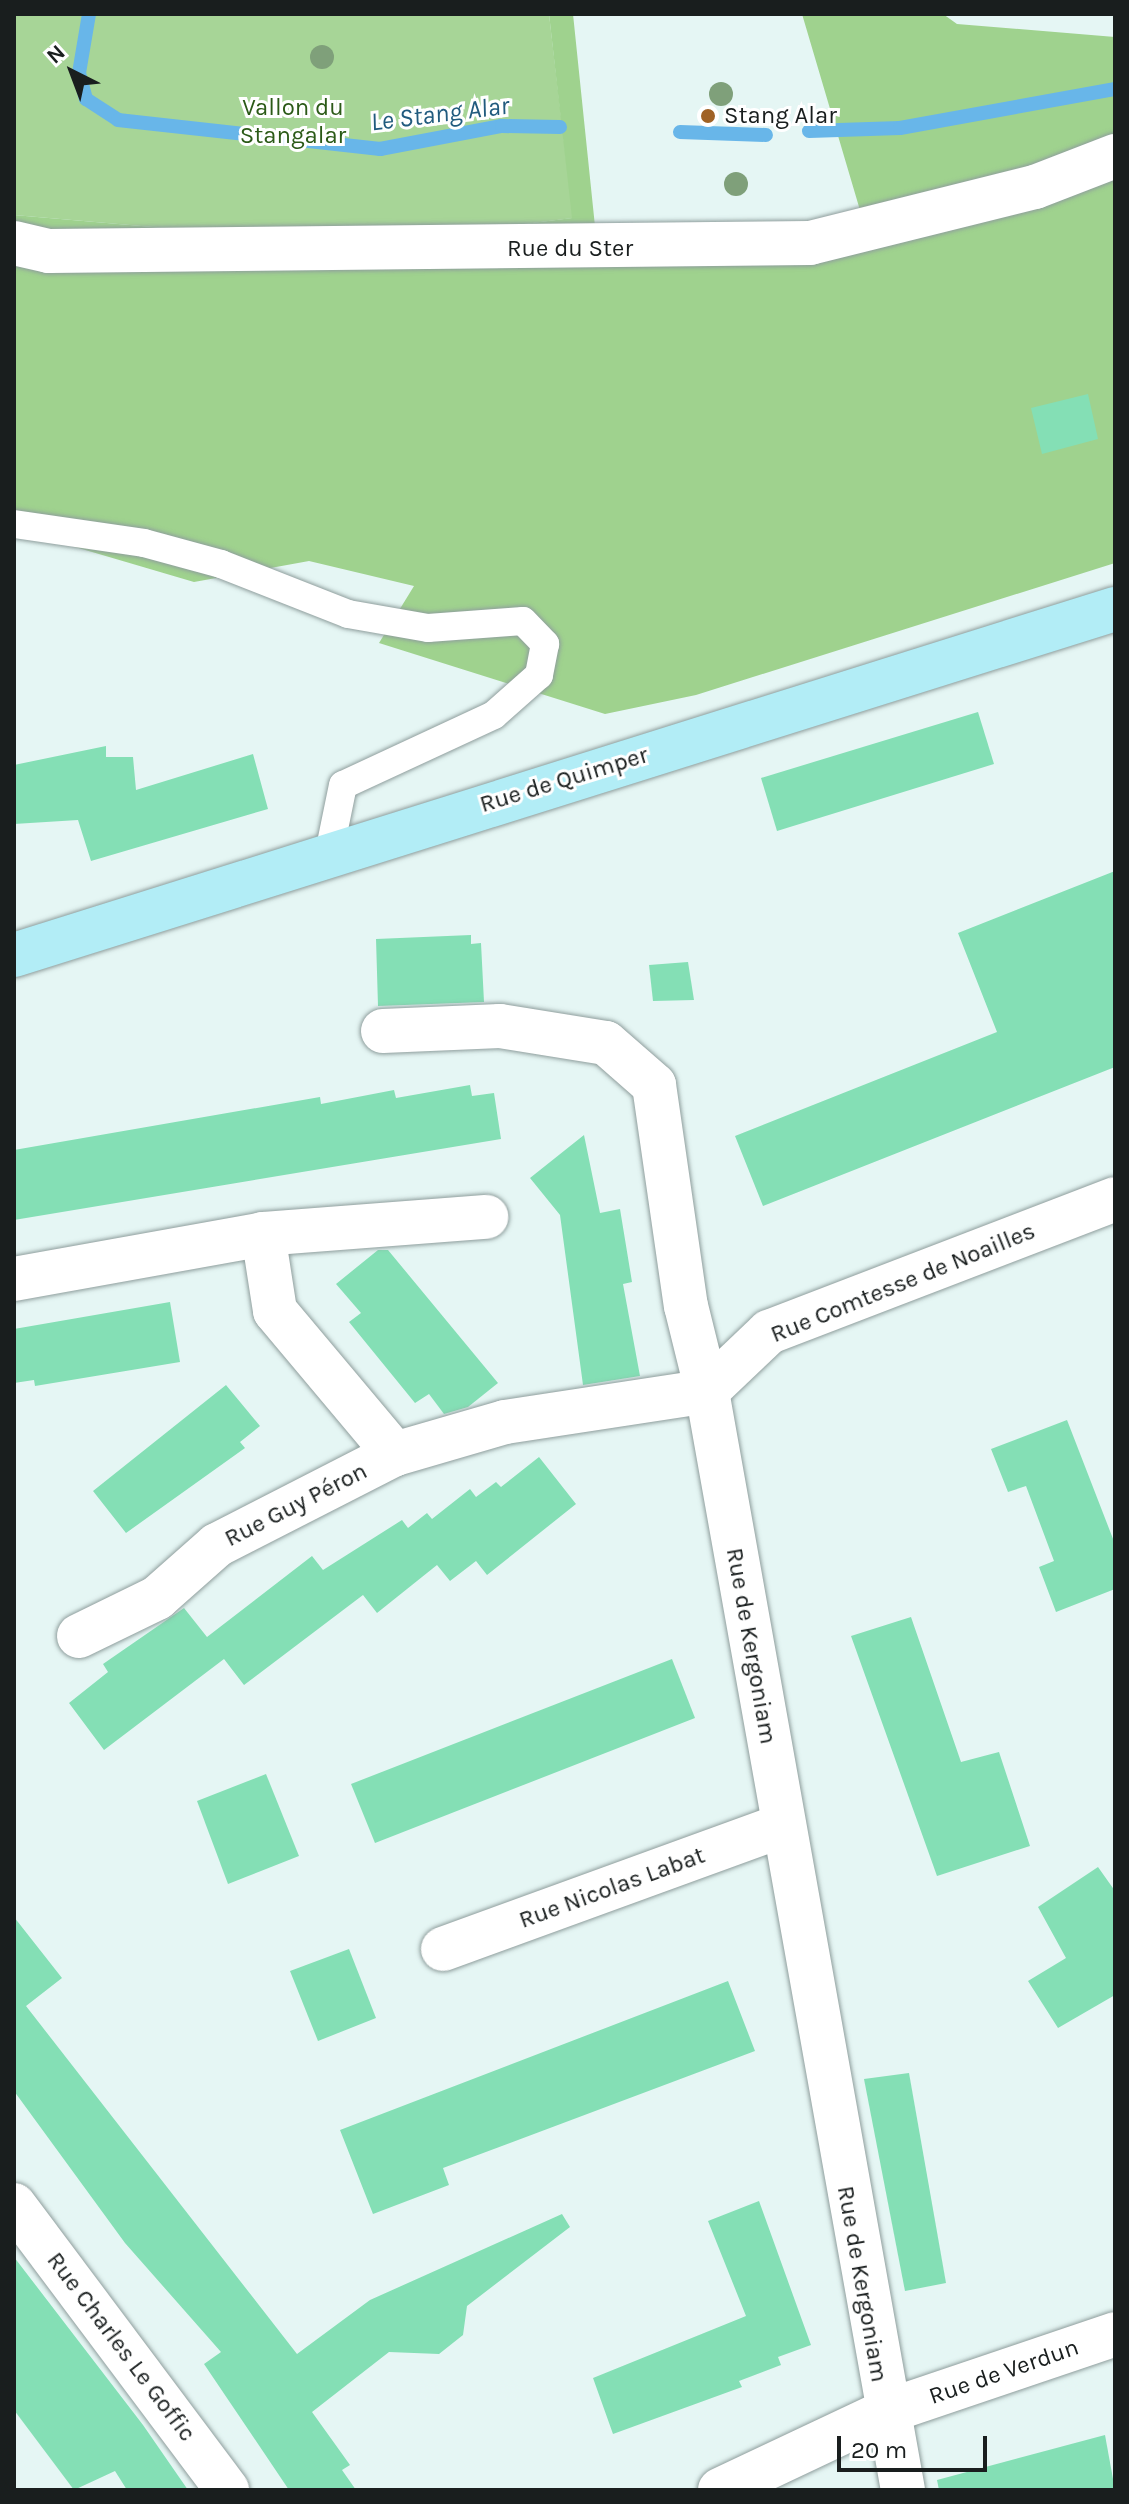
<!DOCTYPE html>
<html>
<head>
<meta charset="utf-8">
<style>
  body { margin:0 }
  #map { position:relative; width:1129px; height:2504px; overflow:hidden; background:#e5f6f4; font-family:Karla,sans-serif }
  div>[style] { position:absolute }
  .green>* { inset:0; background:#a7d597 }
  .forest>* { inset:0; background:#9fd28e }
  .stream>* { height:14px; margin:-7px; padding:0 7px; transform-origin:7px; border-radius:7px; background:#68b6e9 }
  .building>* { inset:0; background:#84dfb5 }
  .roads { filter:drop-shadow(0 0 2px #8f9e9d) drop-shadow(0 0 2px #8f9e9d) }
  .service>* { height:28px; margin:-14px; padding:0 14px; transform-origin:14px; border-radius:14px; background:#fff }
  .minor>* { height:44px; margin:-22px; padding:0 22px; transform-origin:22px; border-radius:22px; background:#fff }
  .tertiary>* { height:44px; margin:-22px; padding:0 22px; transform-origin:22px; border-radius:22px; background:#fff }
  .secondary>* { height:44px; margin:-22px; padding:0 22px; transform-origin:22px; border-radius:22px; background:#b2edf6 }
  .trees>* { width:24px; height:24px; margin:-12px; border-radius:50%; background:#7fa07a }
  .dots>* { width:22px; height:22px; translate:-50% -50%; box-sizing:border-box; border:4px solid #fff; border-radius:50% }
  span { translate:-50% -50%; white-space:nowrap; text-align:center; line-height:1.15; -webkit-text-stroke:6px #fff; paint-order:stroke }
  .park-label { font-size:24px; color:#2b5a17 }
  .poi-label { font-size:24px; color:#191e1e }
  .left { translate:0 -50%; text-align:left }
  .street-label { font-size:24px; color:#191e1e }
  .water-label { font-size:26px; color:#215b7e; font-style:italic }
  .frame { position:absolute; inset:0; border:16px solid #191e1e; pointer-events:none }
  .north { position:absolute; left:32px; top:32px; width:80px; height:80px; -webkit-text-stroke:6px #fff; paint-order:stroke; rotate:318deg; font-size:22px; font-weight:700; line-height:32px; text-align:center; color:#191e1e }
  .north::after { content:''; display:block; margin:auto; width:28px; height:36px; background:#191e1e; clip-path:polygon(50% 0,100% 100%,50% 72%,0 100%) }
  .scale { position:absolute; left:837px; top:2436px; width:150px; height:36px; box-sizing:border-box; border:4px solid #191e1e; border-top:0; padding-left:10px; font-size:24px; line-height:28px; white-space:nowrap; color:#191e1e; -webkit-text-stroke:6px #fff; paint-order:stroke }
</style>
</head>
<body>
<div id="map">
  <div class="green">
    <i style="clip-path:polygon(14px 14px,549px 14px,573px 218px,492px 228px,176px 229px,14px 215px)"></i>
  </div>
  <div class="forest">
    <i style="clip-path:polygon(549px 14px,573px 14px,596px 236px,782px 235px,862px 217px,802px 14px,943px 14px,957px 24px,1115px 37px,1115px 563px,696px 695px,605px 714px,379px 643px,414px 586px,309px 561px,194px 582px,14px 529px,14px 215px,176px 229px,492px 228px,572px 218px)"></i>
  </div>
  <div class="stream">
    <i style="left:89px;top:14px;width:60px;rotate:99.6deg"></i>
    <i style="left:79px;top:73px;width:27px;rotate:75deg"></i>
    <i style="left:86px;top:99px;width:38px;rotate:33deg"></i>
    <i style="left:118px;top:120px;width:264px;rotate:6.3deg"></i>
    <i style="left:380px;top:149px;width:124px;rotate:-10.7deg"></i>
    <i style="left:502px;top:126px;width:58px;rotate:1deg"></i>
    <i style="left:809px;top:131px;width:91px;rotate:-1.9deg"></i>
    <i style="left:900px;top:128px;width:219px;rotate:-10.3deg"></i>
    <i style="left:680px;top:132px;width:86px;rotate:2deg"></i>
  </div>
  <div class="building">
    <i style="clip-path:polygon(1088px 394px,1098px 439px,1042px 454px,1031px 408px)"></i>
    <i style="clip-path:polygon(978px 712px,994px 764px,777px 831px,761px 778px)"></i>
    <i style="clip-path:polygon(106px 746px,106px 757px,133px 757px,136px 790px,253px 754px,268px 809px,91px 861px,78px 820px,14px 824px,14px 765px)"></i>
    <i style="clip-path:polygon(1115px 871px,1115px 1067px,763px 1206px,735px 1136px,997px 1032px,958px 933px)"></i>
    <i style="clip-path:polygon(471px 935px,471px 944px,481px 943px,484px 1002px,378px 1006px,376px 939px)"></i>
    <i style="clip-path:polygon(688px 962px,694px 1000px,653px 1001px,649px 965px)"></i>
    <i style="clip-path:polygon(470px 1085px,472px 1096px,494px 1093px,501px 1139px,14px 1220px,14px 1150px,320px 1097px,321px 1104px,394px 1090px,396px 1098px)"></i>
    <i style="clip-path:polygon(584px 1135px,600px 1213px,620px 1209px,632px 1282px,623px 1284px,640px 1376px,583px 1385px,560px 1215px,530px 1178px)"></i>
    <i style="clip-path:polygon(378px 1250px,388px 1250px,498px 1383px,468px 1407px,444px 1414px,429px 1394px,415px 1403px,349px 1322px,361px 1313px,336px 1284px)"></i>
    <i style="clip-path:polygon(170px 1302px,180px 1362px,35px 1386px,34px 1380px,14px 1383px,14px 1329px)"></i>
    <i style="clip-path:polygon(226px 1385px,260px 1426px,240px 1442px,245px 1448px,126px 1533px,93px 1491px)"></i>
    <i style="clip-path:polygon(1067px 1420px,1115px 1544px,1115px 1589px,1056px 1612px,1039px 1567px,1054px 1561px,1026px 1486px,1008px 1492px,991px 1449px)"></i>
    <i style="clip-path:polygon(539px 1457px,576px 1504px,487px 1575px,476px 1561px,450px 1581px,437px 1565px,377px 1613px,363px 1595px,244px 1685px,224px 1659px,104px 1750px,69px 1703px,108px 1672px,103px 1664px,184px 1608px,207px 1637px,312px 1556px,323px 1570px,402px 1520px,408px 1528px,427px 1513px,432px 1519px,470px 1489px,476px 1497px,496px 1482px,501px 1487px)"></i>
    <i style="clip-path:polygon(911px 1617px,961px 1762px,999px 1752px,1030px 1846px,937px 1876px,851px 1636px)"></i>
    <i style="clip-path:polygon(672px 1659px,695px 1718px,375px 1843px,351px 1784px)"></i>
    <i style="clip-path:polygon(266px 1774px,299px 1856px,228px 1884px,197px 1801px)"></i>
    <i style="clip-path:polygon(1098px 1867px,1115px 1891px,1115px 1995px,1058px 2028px,1028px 1981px,1066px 1958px,1038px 1907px)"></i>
    <i style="clip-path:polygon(14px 1917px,62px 1978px,26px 2006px,297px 2354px,370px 2300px,562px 2214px,570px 2227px,467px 2306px,463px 2335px,439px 2354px,389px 2352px,312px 2412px,350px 2465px,342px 2470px,356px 2490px,289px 2490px,204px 2364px,221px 2352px,125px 2243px,14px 2091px)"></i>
    <i style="clip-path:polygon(349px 1949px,376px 2018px,318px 2041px,290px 1971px)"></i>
    <i style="clip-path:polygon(728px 1981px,755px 2051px,443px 2168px,449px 2185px,373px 2214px,340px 2130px)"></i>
    <i style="clip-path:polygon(909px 2073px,946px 2283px,905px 2291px,864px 2079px)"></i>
    <i style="clip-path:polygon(759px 2201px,811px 2345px,778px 2357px,781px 2365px,739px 2381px,742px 2387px,613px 2434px,593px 2378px,746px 2316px,708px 2221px)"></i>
    <i style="clip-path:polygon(14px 2257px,143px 2425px,188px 2490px,127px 2490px,115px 2471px,74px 2490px,14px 2410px)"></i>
    <i style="clip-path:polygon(1105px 2435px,1115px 2490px,939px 2490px,937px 2480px)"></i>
  </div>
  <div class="roads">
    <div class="service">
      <i style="left:14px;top:524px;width:131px;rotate:8.3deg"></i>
      <i style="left:144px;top:543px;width:80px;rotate:15.3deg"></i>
      <i style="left:221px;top:564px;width:136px;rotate:21.5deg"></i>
      <i style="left:348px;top:614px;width:81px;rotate:9.9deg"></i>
      <i style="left:428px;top:628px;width:95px;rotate:-4.2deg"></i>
      <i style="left:523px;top:621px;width:32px;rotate:46deg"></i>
      <i style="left:545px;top:644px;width:32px;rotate:101deg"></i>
      <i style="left:539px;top:675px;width:60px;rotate:138.4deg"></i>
      <i style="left:494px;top:715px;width:166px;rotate:155.1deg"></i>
      <i style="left:343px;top:785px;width:69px;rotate:101.6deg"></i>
    </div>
    <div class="minor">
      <i style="left:14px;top:243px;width:36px;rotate:13deg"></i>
      <i style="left:49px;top:251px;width:761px;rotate:-0.6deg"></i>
      <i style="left:810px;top:243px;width:232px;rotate:-14deg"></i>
      <i style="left:1035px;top:187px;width:86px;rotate:-21.2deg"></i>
      <i style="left:383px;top:1031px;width:117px;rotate:-2.4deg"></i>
      <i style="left:500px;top:1026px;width:107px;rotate:9.1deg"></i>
      <i style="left:606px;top:1043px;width:64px;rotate:41.2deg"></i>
      <i style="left:654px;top:1085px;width:223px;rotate:81.8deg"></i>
      <i style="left:686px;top:1306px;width:88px;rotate:76.1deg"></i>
      <i style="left:707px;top:1391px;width:1116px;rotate:79.89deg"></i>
      <i style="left:263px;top:1234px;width:78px;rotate:81.1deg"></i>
      <i style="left:275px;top:1311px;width:187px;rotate:50deg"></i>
      <i style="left:395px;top:1454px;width:115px;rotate:-16.2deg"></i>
      <i style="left:505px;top:1422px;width:204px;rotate:-8.7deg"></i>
      <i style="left:707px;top:1391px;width:86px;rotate:-43.6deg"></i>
      <i style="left:769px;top:1332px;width:371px;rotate:-21deg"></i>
      <i style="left:14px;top:1279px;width:253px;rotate:-10.2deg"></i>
      <i style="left:263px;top:1234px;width:224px;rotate:-4.4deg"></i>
      <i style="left:79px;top:1636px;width:87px;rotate:-26deg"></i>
      <i style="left:157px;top:1598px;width:80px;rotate:-41.5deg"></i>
      <i style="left:217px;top:1545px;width:200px;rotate:-27.1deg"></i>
      <i style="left:443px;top:1949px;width:360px;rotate:-20deg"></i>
      <i style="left:14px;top:2205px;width:356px;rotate:53.2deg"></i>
    </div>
    <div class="tertiary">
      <i style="left:720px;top:2490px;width:183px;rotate:-25.3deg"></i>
      <i style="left:885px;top:2412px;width:243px;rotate:-18.7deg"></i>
    </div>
    <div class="secondary">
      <i style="left:14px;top:955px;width:1154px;rotate:-17.45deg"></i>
    </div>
  </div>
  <div class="trees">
    <i style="left:322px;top:57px"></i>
    <i style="left:721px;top:94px"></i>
    <i style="left:736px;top:184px"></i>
  </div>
  <div class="dots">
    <i style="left:708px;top:116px;background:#9f6225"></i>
  </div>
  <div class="park-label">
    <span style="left:293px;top:122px">Vallon du<br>Stangalar</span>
  </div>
  <div class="poi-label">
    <span class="left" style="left:724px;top:116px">Stang Alar</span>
  </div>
  <div class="street-label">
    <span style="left:570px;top:249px">Rue du Ster</span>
    <span style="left:564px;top:780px;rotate:-17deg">Rue de Quimper</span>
    <span style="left:903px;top:1283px;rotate:-22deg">Rue Comtesse de Noailles</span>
    <span style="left:296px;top:1505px;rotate:-27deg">Rue Guy Péron</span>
    <span style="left:751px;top:1646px;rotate:80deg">Rue de Kergoniam</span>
    <span style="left:612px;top:1888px;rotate:-20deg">Rue Nicolas Labat</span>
    <span style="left:862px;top:2284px;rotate:80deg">Rue de Kergoniam</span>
    <span style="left:121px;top:2347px;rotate:53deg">Rue Charles Le Goffic</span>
    <span style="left:1004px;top:2372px;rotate:-19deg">Rue de Verdun</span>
  </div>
  <div class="water-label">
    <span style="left:440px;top:114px;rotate:-7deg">Le Stang Alar</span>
  </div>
  <div class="frame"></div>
  <div class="north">N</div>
  <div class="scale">20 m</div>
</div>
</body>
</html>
